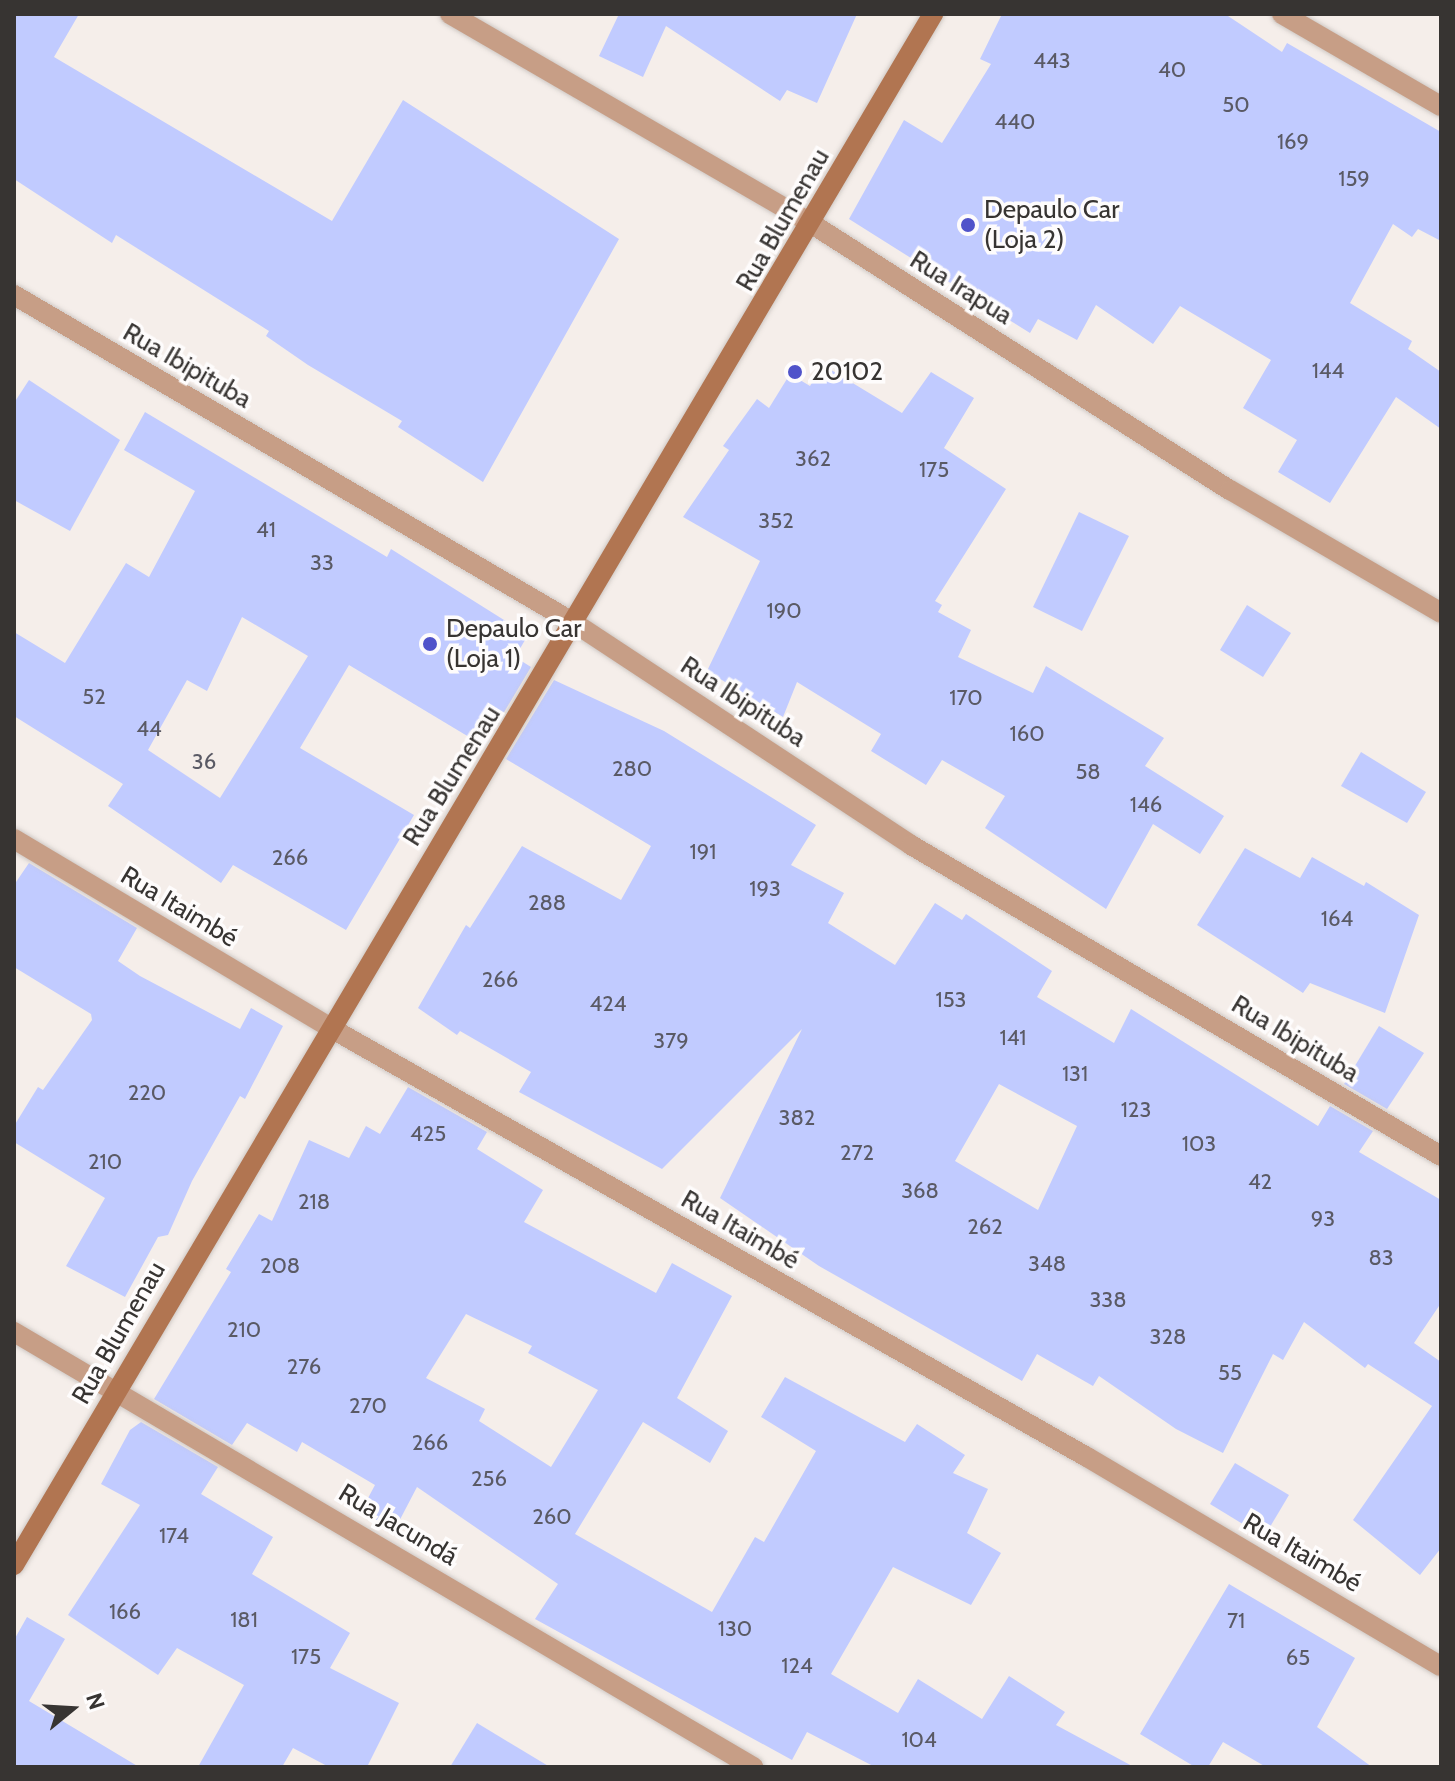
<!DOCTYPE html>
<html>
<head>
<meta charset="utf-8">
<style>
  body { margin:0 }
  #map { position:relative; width:1455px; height:1781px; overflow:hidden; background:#f5eeea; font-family:Cabin,sans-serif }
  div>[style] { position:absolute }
  .building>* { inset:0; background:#c1cbff }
  .roads { filter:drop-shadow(0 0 2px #cfc9c5) drop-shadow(0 0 2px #cfc9c5) }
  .street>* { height:20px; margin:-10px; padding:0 10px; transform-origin:10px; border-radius:10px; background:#c79e86 }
  .secondary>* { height:20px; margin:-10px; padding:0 10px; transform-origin:10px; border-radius:10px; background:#b17551 }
  .dots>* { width:22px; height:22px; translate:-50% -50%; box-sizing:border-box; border:4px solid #fefcfc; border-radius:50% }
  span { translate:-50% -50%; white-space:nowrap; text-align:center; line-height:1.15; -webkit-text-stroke:7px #fefcfc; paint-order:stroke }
  .number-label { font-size:22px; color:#5a5a65 }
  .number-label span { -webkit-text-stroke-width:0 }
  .poi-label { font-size:26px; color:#373432 }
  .left { translate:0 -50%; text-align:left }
  .street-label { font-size:26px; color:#373432 }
  .frame { position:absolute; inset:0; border:16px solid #373432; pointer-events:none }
  .north { position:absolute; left:32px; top:1669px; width:80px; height:80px; -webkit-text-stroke:6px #fefcfc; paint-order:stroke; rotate:72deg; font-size:22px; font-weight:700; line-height:32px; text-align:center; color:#373432 }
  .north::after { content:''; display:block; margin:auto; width:28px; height:36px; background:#373432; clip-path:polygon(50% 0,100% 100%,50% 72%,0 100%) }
</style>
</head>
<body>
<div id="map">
  <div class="building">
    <i style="clip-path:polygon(14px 14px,79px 14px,54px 57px,332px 221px,403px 100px,619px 239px,483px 482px,398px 427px,402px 421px,308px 365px,266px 336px,269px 331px,116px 235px,112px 243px,14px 179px)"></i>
    <i style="clip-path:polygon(619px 14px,857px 14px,817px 103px,787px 90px,780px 101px,666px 26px,643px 77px,599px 56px)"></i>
    <i style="clip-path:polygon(1002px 14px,1225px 14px,1282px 52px,1287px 43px,1441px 132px,1441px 241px,1418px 229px,1412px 237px,1393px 224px,1350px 303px,1412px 341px,1408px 349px,1441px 372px,1441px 429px,1396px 397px,1330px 503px,1278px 472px,1297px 440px,1243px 408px,1271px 360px,1180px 306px,1153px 344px,1096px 305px,1077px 340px,1038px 319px,1030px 333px,849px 219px,904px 120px,942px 143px,991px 64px,980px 59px)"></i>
    <i style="clip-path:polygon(823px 365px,902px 413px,931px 372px,974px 398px,944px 448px,1006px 489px,935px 601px,942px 605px,938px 612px,971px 630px,958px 657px,1033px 693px,1046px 666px,1164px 738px,1145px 766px,1224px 816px,1200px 854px,1153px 824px,1106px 909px,985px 828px,1005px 796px,942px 760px,926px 785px,871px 751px,881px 734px,797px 682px,783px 717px,707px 671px,760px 561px,683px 517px,729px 450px,723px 446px,757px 399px,769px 408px,790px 374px,810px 386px)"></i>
    <i style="clip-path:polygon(29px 380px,120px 440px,70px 531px,14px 500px,14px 403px)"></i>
    <i style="clip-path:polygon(evenodd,145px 412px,387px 557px,391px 549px,528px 635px,515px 657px,531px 667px,484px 746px,349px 665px,300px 748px,414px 815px,346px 930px,233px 865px,221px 883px,108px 806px,123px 784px,14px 716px,14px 632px,65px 663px,126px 563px,149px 577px,195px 491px,124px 450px,145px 412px,242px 617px,308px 656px,220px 798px,148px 750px,187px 680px,207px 691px,242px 617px)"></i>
    <i style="clip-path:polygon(1079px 512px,1129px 536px,1082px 631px,1033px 607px)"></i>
    <i style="clip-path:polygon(1247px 605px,1291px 633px,1263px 677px,1220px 650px)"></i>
    <i style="clip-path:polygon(evenodd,554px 680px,664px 731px,816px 825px,791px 865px,844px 893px,828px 923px,895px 965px,935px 903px,962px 920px,966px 914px,1052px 971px,1037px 997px,1114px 1043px,1131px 1009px,1318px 1126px,1330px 1106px,1373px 1131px,1359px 1152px,1441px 1200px,1441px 1303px,1414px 1343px,1441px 1362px,1441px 1548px,1420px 1575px,1353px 1520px,1432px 1406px,1368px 1364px,1365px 1368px,1304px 1322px,1283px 1360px,1273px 1354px,1223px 1453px,1176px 1429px,1099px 1376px,1093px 1386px,1037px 1354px,1022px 1381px,819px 1266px,720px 1198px,802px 1029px,662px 1169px,519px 1092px,531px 1072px,460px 1031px,457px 1035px,418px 1008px,466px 925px,470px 928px,522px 846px,621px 900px,651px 846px,506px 759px,554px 680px,999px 1084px,1077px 1126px,1038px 1210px,955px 1161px,999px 1084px)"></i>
    <i style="clip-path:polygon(1361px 752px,1426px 792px,1407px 823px,1341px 786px)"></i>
    <i style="clip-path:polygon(1245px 848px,1300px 878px,1312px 857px,1364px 886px,1366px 882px,1419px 915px,1385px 1013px,1310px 983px,1303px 993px,1197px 925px)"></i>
    <i style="clip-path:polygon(29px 863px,137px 928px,118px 961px,140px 976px,240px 1029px,251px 1008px,283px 1026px,245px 1099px,240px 1096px,192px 1181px,168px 1235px,158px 1237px,125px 1297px,66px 1266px,105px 1198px,14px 1142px,14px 1126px,38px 1087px,43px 1090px,92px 1020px,91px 1014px,14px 967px,14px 885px)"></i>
    <i style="clip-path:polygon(1379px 1026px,1424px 1053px,1387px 1109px,1344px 1084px)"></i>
    <i style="clip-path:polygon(evenodd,408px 1087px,487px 1132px,477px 1149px,543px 1190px,524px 1222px,656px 1293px,672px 1263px,732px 1296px,677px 1398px,728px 1431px,710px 1463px,643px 1422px,575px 1534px,712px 1612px,755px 1537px,764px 1542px,816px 1451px,761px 1417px,785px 1377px,905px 1442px,917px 1424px,965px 1455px,953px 1473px,988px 1489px,967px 1533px,1001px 1553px,971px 1605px,893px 1567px,831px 1674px,898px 1713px,918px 1679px,982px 1719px,1009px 1676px,1065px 1712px,1056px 1725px,1134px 1767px,875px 1767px,807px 1732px,792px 1760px,535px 1619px,558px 1584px,417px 1487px,394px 1531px,360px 1513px,375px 1485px,302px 1442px,297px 1452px,247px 1423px,232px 1445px,154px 1399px,231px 1272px,226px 1269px,259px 1214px,272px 1221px,309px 1140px,349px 1158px,366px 1126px,380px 1134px,408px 1087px,466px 1314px,532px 1346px,528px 1353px,598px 1390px,551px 1467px,479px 1421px,485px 1409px,426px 1378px,466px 1314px)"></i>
    <i style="clip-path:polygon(141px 1422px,218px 1467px,201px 1494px,273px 1537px,252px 1574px,350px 1633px,330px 1668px,399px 1703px,367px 1767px,329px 1767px,293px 1748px,282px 1767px,198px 1767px,244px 1685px,177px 1648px,158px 1675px,68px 1615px,140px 1505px,101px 1484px,130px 1430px)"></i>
    <i style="clip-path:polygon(1235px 1463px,1289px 1495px,1264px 1537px,1210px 1504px)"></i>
    <i style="clip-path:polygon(1229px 1584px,1355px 1658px,1317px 1727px,1372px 1767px,1266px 1767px,1223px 1742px,1208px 1767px,1195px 1767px,1140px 1734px)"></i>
    <i style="clip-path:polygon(27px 1617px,65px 1639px,29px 1701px,139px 1767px,14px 1767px,14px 1640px)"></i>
    <i style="clip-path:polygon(477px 1723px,550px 1767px,450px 1767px)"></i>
  </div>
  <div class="roads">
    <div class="street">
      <i style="left:450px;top:14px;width:419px;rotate:30.1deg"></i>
      <i style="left:812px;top:224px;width:495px;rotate:32.5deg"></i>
      <i style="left:1230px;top:490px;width:244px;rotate:30.2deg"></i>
      <i style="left:1282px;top:14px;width:184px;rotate:30.1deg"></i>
      <i style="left:14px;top:295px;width:651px;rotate:30.35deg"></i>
      <i style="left:576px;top:624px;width:401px;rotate:33.4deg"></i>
      <i style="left:911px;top:845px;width:615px;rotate:30.4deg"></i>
      <i style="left:14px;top:839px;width:367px;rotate:30.8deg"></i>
      <i style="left:329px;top:1027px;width:871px;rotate:29.57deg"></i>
      <i style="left:1087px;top:1457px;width:411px;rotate:30.6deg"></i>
      <i style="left:14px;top:1332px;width:858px;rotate:30.48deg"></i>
    </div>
    <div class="secondary">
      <i style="left:14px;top:1565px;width:1803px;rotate:-59.35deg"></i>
    </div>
  </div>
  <div class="dots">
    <i style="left:968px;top:225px;background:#5053ca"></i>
    <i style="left:795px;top:372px;background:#5053ca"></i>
    <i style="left:430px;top:644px;background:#5053ca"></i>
  </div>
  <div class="number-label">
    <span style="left:1052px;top:61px">443</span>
    <span style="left:1172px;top:70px">40</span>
    <span style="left:1236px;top:105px">50</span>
    <span style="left:1015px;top:122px">440</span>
    <span style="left:1293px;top:142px">169</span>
    <span style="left:1354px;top:179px">159</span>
    <span style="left:1328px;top:371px">144</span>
    <span style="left:813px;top:459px">362</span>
    <span style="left:934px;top:470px">175</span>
    <span style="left:776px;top:521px">352</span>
    <span style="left:266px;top:530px">41</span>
    <span style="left:322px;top:563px">33</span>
    <span style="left:784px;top:611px">190</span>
    <span style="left:94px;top:697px">52</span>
    <span style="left:966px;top:698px">170</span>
    <span style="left:149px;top:729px">44</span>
    <span style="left:1027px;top:734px">160</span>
    <span style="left:204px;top:762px">36</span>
    <span style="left:632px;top:769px">280</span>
    <span style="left:1088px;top:772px">58</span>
    <span style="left:1146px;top:805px">146</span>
    <span style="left:703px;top:852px">191</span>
    <span style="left:290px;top:858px">266</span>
    <span style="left:765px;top:889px">193</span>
    <span style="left:547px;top:903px">288</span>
    <span style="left:1337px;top:919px">164</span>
    <span style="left:500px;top:980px">266</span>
    <span style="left:951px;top:1000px">153</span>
    <span style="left:608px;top:1004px">424</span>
    <span style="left:1013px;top:1038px">141</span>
    <span style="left:671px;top:1041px">379</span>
    <span style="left:1075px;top:1074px">131</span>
    <span style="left:147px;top:1093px">220</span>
    <span style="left:1136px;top:1110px">123</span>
    <span style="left:797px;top:1118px">382</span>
    <span style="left:428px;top:1134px">425</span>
    <span style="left:1199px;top:1144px">103</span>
    <span style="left:857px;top:1153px">272</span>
    <span style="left:105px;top:1162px">210</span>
    <span style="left:1260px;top:1182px">42</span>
    <span style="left:920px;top:1191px">368</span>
    <span style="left:314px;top:1202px">218</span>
    <span style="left:1323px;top:1219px">93</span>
    <span style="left:985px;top:1227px">262</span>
    <span style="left:1381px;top:1258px">83</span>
    <span style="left:1047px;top:1264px">348</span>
    <span style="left:280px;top:1266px">208</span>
    <span style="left:1108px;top:1300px">338</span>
    <span style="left:244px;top:1330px">210</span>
    <span style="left:1168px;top:1337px">328</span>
    <span style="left:304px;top:1367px">276</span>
    <span style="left:1230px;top:1373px">55</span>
    <span style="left:368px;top:1406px">270</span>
    <span style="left:430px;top:1443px">266</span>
    <span style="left:489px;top:1479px">256</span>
    <span style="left:552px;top:1517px">260</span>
    <span style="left:174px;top:1536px">174</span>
    <span style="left:125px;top:1612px">166</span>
    <span style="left:244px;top:1620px">181</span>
    <span style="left:1236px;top:1621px">71</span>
    <span style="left:735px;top:1629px">130</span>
    <span style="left:306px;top:1657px">175</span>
    <span style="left:1298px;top:1658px">65</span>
    <span style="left:797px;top:1666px">124</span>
    <span style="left:919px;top:1740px">104</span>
  </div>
  <div class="poi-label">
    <span class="left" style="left:984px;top:225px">Depaulo Car<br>(Loja 2)</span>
    <span class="left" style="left:811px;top:372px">20102</span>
    <span class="left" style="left:446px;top:644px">Depaulo Car<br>(Loja 1)</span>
  </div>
  <div class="street-label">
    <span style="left:783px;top:220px;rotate:-60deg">Rua Blumenau</span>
    <span style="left:961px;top:288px;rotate:32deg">Rua Irapua</span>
    <span style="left:187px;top:366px;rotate:30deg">Rua Ibipituba</span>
    <span style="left:743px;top:702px;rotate:33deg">Rua Ibipituba</span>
    <span style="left:452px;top:776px;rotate:-58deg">Rua Blumenau</span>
    <span style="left:179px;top:907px;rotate:31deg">Rua Itaimbé</span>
    <span style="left:1295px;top:1039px;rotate:31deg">Rua Ibipituba</span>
    <span style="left:740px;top:1230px;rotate:30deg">Rua Itaimbé</span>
    <span style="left:119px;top:1333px;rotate:-60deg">Rua Blumenau</span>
    <span style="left:398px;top:1525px;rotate:31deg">Rua Jacundá</span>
    <span style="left:1302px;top:1553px;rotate:30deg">Rua Itaimbé</span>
  </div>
  <div class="frame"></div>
  <div class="north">N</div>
</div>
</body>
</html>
